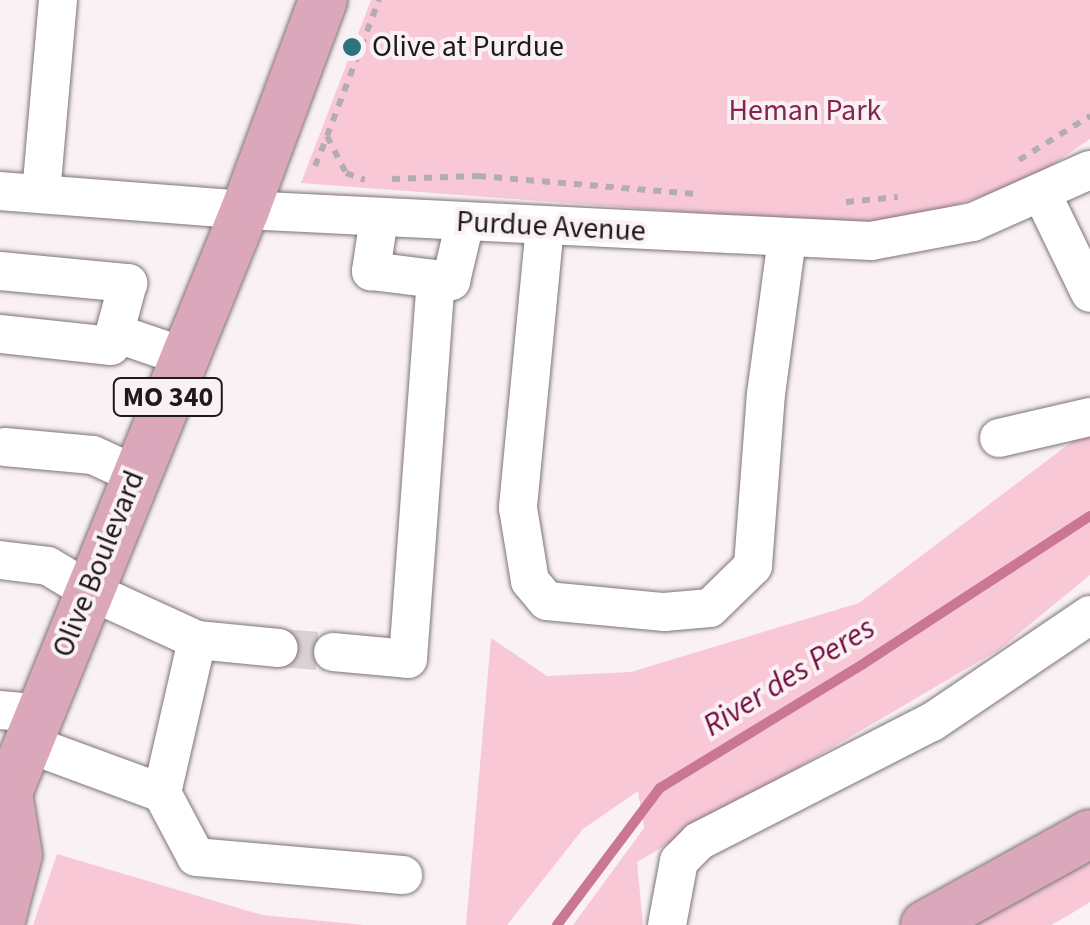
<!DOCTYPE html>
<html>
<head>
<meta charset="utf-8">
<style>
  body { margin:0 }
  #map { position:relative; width:1090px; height:925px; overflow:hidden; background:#faf1f4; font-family:"Source Sans 3",sans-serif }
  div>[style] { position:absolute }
  .green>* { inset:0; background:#f9c8d7 }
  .stream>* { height:10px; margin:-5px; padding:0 5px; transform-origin:5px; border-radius:5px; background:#ca7795 }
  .minor-tunnel>* { height:38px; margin-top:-19px; transform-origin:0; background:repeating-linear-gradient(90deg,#d9d1d3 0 38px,transparent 0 57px) }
  .path>* { height:6px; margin-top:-3px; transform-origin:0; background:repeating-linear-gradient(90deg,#b4adaf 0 8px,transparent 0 16px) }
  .roads { filter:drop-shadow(0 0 2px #7c7476) drop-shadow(0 0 2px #7c7476) }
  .minor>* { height:38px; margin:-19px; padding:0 19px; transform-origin:19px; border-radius:19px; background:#fff }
  .major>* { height:48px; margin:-24px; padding:0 24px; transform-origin:24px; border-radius:24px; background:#dba7ba }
  .dots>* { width:28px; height:28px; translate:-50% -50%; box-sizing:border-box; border:5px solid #faf1f4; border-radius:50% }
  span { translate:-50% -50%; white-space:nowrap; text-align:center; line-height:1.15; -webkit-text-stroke:8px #faf1f4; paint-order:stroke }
  .shield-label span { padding:2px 8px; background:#faf1f4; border:2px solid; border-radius:8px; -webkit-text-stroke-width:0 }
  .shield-label { font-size:28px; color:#1e1a1b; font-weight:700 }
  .poi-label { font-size:30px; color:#1e1a1b }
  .left { translate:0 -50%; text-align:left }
  .park-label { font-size:30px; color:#86234f }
  .street-label { font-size:30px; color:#1e1a1b }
  .water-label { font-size:32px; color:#730d3f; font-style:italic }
</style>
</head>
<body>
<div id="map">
  <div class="green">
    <i style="clip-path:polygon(371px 0,1090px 0,1090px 139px,1049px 167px,993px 193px,926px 214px,860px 225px,301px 183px)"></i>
    <i style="clip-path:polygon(1090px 428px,1090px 575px,1000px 649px,637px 862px,643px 925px,573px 925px,644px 828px,638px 791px,583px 829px,507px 925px,466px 925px,491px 638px,547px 676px,631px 672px,859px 603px)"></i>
    <i style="clip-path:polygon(1090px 849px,1090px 902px,1069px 915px,1051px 925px,957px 925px)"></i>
    <i style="clip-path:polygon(57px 854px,262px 915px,364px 925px,33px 925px)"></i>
  </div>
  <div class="stream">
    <i style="left:557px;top:925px;width:171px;rotate:-53.1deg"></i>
    <i style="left:660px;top:788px;width:238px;rotate:-31.4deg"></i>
    <i style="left:863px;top:664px;width:271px;rotate:-33.1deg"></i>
  </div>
  <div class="minor-tunnel">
    <i style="left:279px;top:648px;width:54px;rotate:4.2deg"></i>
  </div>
  <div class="path">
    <i style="left:327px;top:136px;width:146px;rotate:-69.1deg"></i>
    <i style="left:1019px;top:160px;width:84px;rotate:-31.8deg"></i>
    <i style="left:315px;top:166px;width:32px;rotate:-68deg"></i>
    <i style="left:327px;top:136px;width:42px;rotate:62.8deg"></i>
    <i style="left:346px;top:173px;width:20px;rotate:20deg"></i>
    <i style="left:392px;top:179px;width:86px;rotate:-2deg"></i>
    <i style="left:478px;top:176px;width:222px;rotate:4.7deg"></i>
    <i style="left:846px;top:202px;width:52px;rotate:-5.5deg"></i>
  </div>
  <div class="roads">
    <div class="minor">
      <i style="left:0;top:191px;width:246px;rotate:4.4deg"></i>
      <i style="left:245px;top:210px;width:627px;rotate:2.84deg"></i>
      <i style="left:871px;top:241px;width:104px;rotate:-10.6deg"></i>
      <i style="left:973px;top:222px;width:128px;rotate:-24deg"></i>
      <i style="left:1041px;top:192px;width:112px;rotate:64.1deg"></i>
      <i style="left:41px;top:194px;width:195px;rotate:-85deg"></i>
      <i style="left:379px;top:218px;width:54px;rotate:98.6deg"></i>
      <i style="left:371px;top:271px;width:81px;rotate:7.1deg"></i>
      <i style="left:451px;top:281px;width:61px;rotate:-76.7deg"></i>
      <i style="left:545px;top:226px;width:283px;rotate:95.5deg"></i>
      <i style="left:518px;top:508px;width:74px;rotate:80.7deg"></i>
      <i style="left:530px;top:581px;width:26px;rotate:50deg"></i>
      <i style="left:547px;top:601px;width:118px;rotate:5.4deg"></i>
      <i style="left:664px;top:612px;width:46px;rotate:-5deg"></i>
      <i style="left:710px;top:608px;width:60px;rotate:-44.3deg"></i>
      <i style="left:753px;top:566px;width:172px;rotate:-85.7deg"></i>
      <i style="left:766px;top:394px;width:156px;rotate:-82.3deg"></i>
      <i style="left:0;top:271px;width:129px;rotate:5.4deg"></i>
      <i style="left:128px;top:283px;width:65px;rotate:105.1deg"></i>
      <i style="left:111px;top:346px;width:112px;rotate:-173.8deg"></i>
      <i style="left:115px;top:333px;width:74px;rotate:18.9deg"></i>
      <i style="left:999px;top:438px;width:93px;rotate:-13deg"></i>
      <i style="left:5px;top:447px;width:88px;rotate:5.2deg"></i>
      <i style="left:93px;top:455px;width:47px;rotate:24.9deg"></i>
      <i style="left:0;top:560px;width:48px;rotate:7.1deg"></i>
      <i style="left:48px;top:566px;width:47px;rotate:31deg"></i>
      <i style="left:88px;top:590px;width:120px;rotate:24.6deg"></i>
      <i style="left:197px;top:640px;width:82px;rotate:5.6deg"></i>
      <i style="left:333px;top:652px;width:75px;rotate:5.3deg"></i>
      <i style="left:408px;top:659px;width:381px;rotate:-85.8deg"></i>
      <i style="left:0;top:710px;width:38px;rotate:5deg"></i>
      <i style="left:26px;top:743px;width:145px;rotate:20.2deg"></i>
      <i style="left:162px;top:793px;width:157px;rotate:-77.1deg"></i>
      <i style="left:162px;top:793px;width:72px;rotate:62deg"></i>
      <i style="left:196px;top:857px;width:208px;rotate:5deg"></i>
      <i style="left:667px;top:925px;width:65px;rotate:-79.4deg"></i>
      <i style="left:679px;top:861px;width:28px;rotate:-45deg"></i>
      <i style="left:699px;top:841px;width:262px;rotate:-27.1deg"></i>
      <i style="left:932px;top:722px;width:191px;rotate:-34.1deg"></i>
    </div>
    <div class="major">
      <i style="left:0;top:803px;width:13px;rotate:-51deg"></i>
      <i style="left:8px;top:793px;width:629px;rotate:-67.88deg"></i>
      <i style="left:245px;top:210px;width:224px;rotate:-69.6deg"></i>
      <i style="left:0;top:924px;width:71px;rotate:-75.4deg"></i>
      <i style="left:18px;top:855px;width:63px;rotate:-99.2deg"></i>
      <i style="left:925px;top:925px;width:188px;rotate:-28.9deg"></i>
    </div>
  </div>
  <div class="dots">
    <i style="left:352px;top:47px;background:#2b737d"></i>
  </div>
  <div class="shield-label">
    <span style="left:168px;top:397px">MO 340</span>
  </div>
  <div class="poi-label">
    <span class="left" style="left:372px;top:47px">Olive at Purdue</span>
  </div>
  <div class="park-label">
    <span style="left:805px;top:111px">Heman Park</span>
  </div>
  <div class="street-label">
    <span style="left:551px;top:227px;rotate:3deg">Purdue Avenue</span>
    <span style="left:99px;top:564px;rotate:-68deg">Olive Boulevard</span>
  </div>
  <div class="water-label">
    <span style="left:789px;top:677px;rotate:-32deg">River des Peres</span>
  </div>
</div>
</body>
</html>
